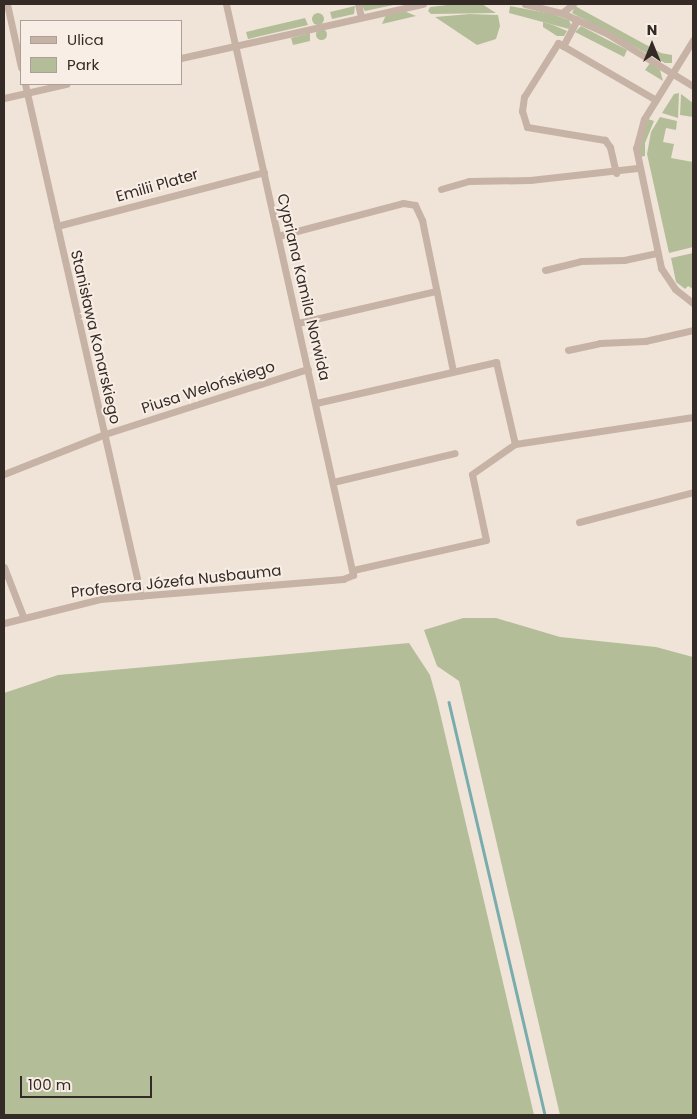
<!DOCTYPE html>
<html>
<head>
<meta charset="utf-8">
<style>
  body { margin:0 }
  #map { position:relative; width:697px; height:1119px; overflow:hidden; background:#f0e4d9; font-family:Poppins,sans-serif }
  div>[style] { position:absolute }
  .green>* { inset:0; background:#b3be99 }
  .round { border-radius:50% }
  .stream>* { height:2.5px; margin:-1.25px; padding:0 1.25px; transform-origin:1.25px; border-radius:1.25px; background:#79acac }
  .street>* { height:7px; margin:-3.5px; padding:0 3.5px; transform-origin:3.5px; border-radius:3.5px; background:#c7b3a5 }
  span { translate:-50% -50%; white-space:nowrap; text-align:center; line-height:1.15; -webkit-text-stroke:4px #f8eee5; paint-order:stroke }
  .street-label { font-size:15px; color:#342a26 }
  .frame { position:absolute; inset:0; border:5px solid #342a26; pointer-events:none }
  .legend { position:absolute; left:20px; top:20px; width:162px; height:65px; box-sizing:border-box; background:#f8eee5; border:1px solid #aaa099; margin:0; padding:6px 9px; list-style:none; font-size:15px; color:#342a26 }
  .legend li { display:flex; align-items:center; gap:10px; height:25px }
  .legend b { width:25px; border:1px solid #aaa099 }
  .north { position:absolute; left:627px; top:20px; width:50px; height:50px; -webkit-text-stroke:4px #f8eee5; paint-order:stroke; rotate:0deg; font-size:14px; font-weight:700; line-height:20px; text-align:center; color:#342a26 }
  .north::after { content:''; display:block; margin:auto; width:18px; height:22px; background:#342a26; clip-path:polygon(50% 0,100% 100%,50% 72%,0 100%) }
  .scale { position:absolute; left:20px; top:1076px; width:132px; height:22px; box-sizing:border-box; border:2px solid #342a26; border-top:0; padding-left:6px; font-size:15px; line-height:18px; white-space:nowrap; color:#342a26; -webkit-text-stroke:4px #f8eee5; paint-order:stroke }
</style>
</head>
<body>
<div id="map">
  <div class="green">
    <i style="clip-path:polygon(398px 4px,365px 11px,361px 5px,365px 4px)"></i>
    <i style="clip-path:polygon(456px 4px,482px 4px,496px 13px,431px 14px,428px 11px,430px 7px)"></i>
    <i style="clip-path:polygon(355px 6px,354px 14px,332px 19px,330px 12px)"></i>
    <i style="clip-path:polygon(510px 6px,552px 14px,569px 20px,571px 25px,569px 29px,509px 13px)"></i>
    <i style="clip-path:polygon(575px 6px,661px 53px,672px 55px,672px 63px,665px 63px,572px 13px)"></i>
    <i style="clip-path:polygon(404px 11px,416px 16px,382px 24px,386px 15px)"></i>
    <i class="round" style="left:312px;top:13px;width:12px;height:12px"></i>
    <i style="clip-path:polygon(470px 14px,498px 15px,500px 26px,496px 39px,477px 45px,435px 17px)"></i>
    <i style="clip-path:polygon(305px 18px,308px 25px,248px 39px,246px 32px)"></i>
    <i style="clip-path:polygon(543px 22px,553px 25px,567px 31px,564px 36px,557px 36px,543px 27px)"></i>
    <i style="clip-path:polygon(581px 26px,627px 50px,624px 57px,575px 32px)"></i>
    <i class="round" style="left:315.5px;top:28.5px;width:11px;height:11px"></i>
    <i style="clip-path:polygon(310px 33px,310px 41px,293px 45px,291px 38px)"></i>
    <i style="clip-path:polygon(650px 63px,660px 70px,663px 81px,645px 70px)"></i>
    <i style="clip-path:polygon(679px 93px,678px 118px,662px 113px,674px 94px)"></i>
    <i style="clip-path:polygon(681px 94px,693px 103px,693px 117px,680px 115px)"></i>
    <i style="clip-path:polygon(660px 117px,677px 121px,676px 130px,666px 128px,663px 142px,674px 144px,671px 158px,693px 162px,693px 247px,669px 253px,647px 154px,651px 132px)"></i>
    <i style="clip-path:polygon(648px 119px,654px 121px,645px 143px,645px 156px,639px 157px,639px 144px)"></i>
    <i style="clip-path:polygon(693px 253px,693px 289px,688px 286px,685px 289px,676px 282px,671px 258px)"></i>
    <i style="clip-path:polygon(463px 618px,496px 618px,560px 637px,656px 647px,693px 657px,693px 1115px,560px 1115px,459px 681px,437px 666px,424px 630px)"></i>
    <i style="clip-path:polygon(409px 643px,430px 675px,437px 700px,534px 1115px,4px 1115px,4px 693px,58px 675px)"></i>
  </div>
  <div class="stream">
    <i style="left:449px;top:702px;width:424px;rotate:76.9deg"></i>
  </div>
  <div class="street">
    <i style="left:7px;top:4px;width:65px;rotate:77.5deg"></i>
    <i style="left:358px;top:4px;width:13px;rotate:77deg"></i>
    <i style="left:525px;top:4px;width:38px;rotate:14deg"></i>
    <i style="left:562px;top:13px;width:51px;rotate:24.5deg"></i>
    <i style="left:608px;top:34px;width:100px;rotate:31.5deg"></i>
    <i style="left:562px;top:13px;width:14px;rotate:-39deg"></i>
    <i style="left:693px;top:40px;width:93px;rotate:121.8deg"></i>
    <i style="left:644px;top:119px;width:30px;rotate:105deg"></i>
    <i style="left:636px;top:148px;width:123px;rotate:78.2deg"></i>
    <i style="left:661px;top:268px;width:25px;rotate:56deg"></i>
    <i style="left:675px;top:289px;width:23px;rotate:38deg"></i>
    <i style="left:563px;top:46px;width:30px;rotate:-62deg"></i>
    <i style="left:181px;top:58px;width:248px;rotate:-12.6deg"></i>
    <i style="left:25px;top:84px;width:525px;rotate:77.23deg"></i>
    <i style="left:4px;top:98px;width:64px;rotate:-12.7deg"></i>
    <i style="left:616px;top:173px;width:27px;rotate:-103deg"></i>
    <i style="left:610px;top:147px;width:9px;rotate:-126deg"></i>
    <i style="left:605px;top:140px;width:79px;rotate:-170.5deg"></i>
    <i style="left:527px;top:127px;width:17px;rotate:-107deg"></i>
    <i style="left:522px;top:111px;width:14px;rotate:-82deg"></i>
    <i style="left:524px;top:97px;width:64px;rotate:-57.8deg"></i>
    <i style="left:558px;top:43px;width:113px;rotate:30.2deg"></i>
    <i style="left:441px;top:189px;width:29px;rotate:-16deg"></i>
    <i style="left:469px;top:181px;width:61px;rotate:-0.9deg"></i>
    <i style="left:530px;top:180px;width:108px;rotate:-6.4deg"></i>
    <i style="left:57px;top:226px;width:214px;rotate:-14.6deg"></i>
    <i style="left:278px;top:236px;width:129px;rotate:-14.8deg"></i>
    <i style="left:403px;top:203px;width:12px;rotate:9deg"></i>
    <i style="left:415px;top:205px;width:17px;rotate:65deg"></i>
    <i style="left:422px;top:220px;width:154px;rotate:78.4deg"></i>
    <i style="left:545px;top:270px;width:37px;rotate:-14deg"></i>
    <i style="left:581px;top:261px;width:43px;rotate:-1.3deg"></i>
    <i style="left:624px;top:260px;width:33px;rotate:-12deg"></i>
    <i style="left:298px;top:323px;width:142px;rotate:-13.1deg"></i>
    <i style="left:568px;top:350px;width:33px;rotate:-12deg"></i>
    <i style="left:600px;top:343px;width:45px;rotate:-2.5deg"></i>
    <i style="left:645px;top:341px;width:49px;rotate:-12.9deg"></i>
    <i style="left:316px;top:403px;width:185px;rotate:-12.8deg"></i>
    <i style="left:496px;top:362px;width:84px;rotate:77deg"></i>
    <i style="left:4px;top:474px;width:109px;rotate:-21.6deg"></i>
    <i style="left:105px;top:434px;width:213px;rotate:-17.8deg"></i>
    <i style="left:333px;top:482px;width:125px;rotate:-13.4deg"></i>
    <i style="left:579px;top:522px;width:118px;rotate:-14.7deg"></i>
    <i style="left:4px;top:567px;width:53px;rotate:68.8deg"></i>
    <i style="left:353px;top:570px;width:136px;rotate:-12.7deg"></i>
    <i style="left:486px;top:540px;width:67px;rotate:-102deg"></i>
    <i style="left:472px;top:474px;width:52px;rotate:-34.9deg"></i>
    <i style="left:515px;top:444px;width:180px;rotate:-8.6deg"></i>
    <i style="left:4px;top:623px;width:99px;rotate:-14deg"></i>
    <i style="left:100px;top:599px;width:244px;rotate:-4.7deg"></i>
    <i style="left:343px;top:579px;width:11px;rotate:-22deg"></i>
    <i style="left:353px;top:575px;width:585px;rotate:-102.54deg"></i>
  </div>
  <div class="street-label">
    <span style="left:157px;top:185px;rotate:-16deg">Emilii Plater</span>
    <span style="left:304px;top:287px;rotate:77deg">Cypriana Kamila Norwida</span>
    <span style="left:96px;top:337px;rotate:77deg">Stanisława Konarskiego</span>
    <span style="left:208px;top:387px;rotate:-18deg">Piusa Welońskiego</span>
    <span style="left:176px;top:581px;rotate:-6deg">Profesora Józefa Nusbauma</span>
  </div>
  <div class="frame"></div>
  <ul class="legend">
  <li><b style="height:6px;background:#c7b3a5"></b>Ulica</li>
  <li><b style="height:14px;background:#b3be99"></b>Park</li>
  </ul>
  <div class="north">N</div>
  <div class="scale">100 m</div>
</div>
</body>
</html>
